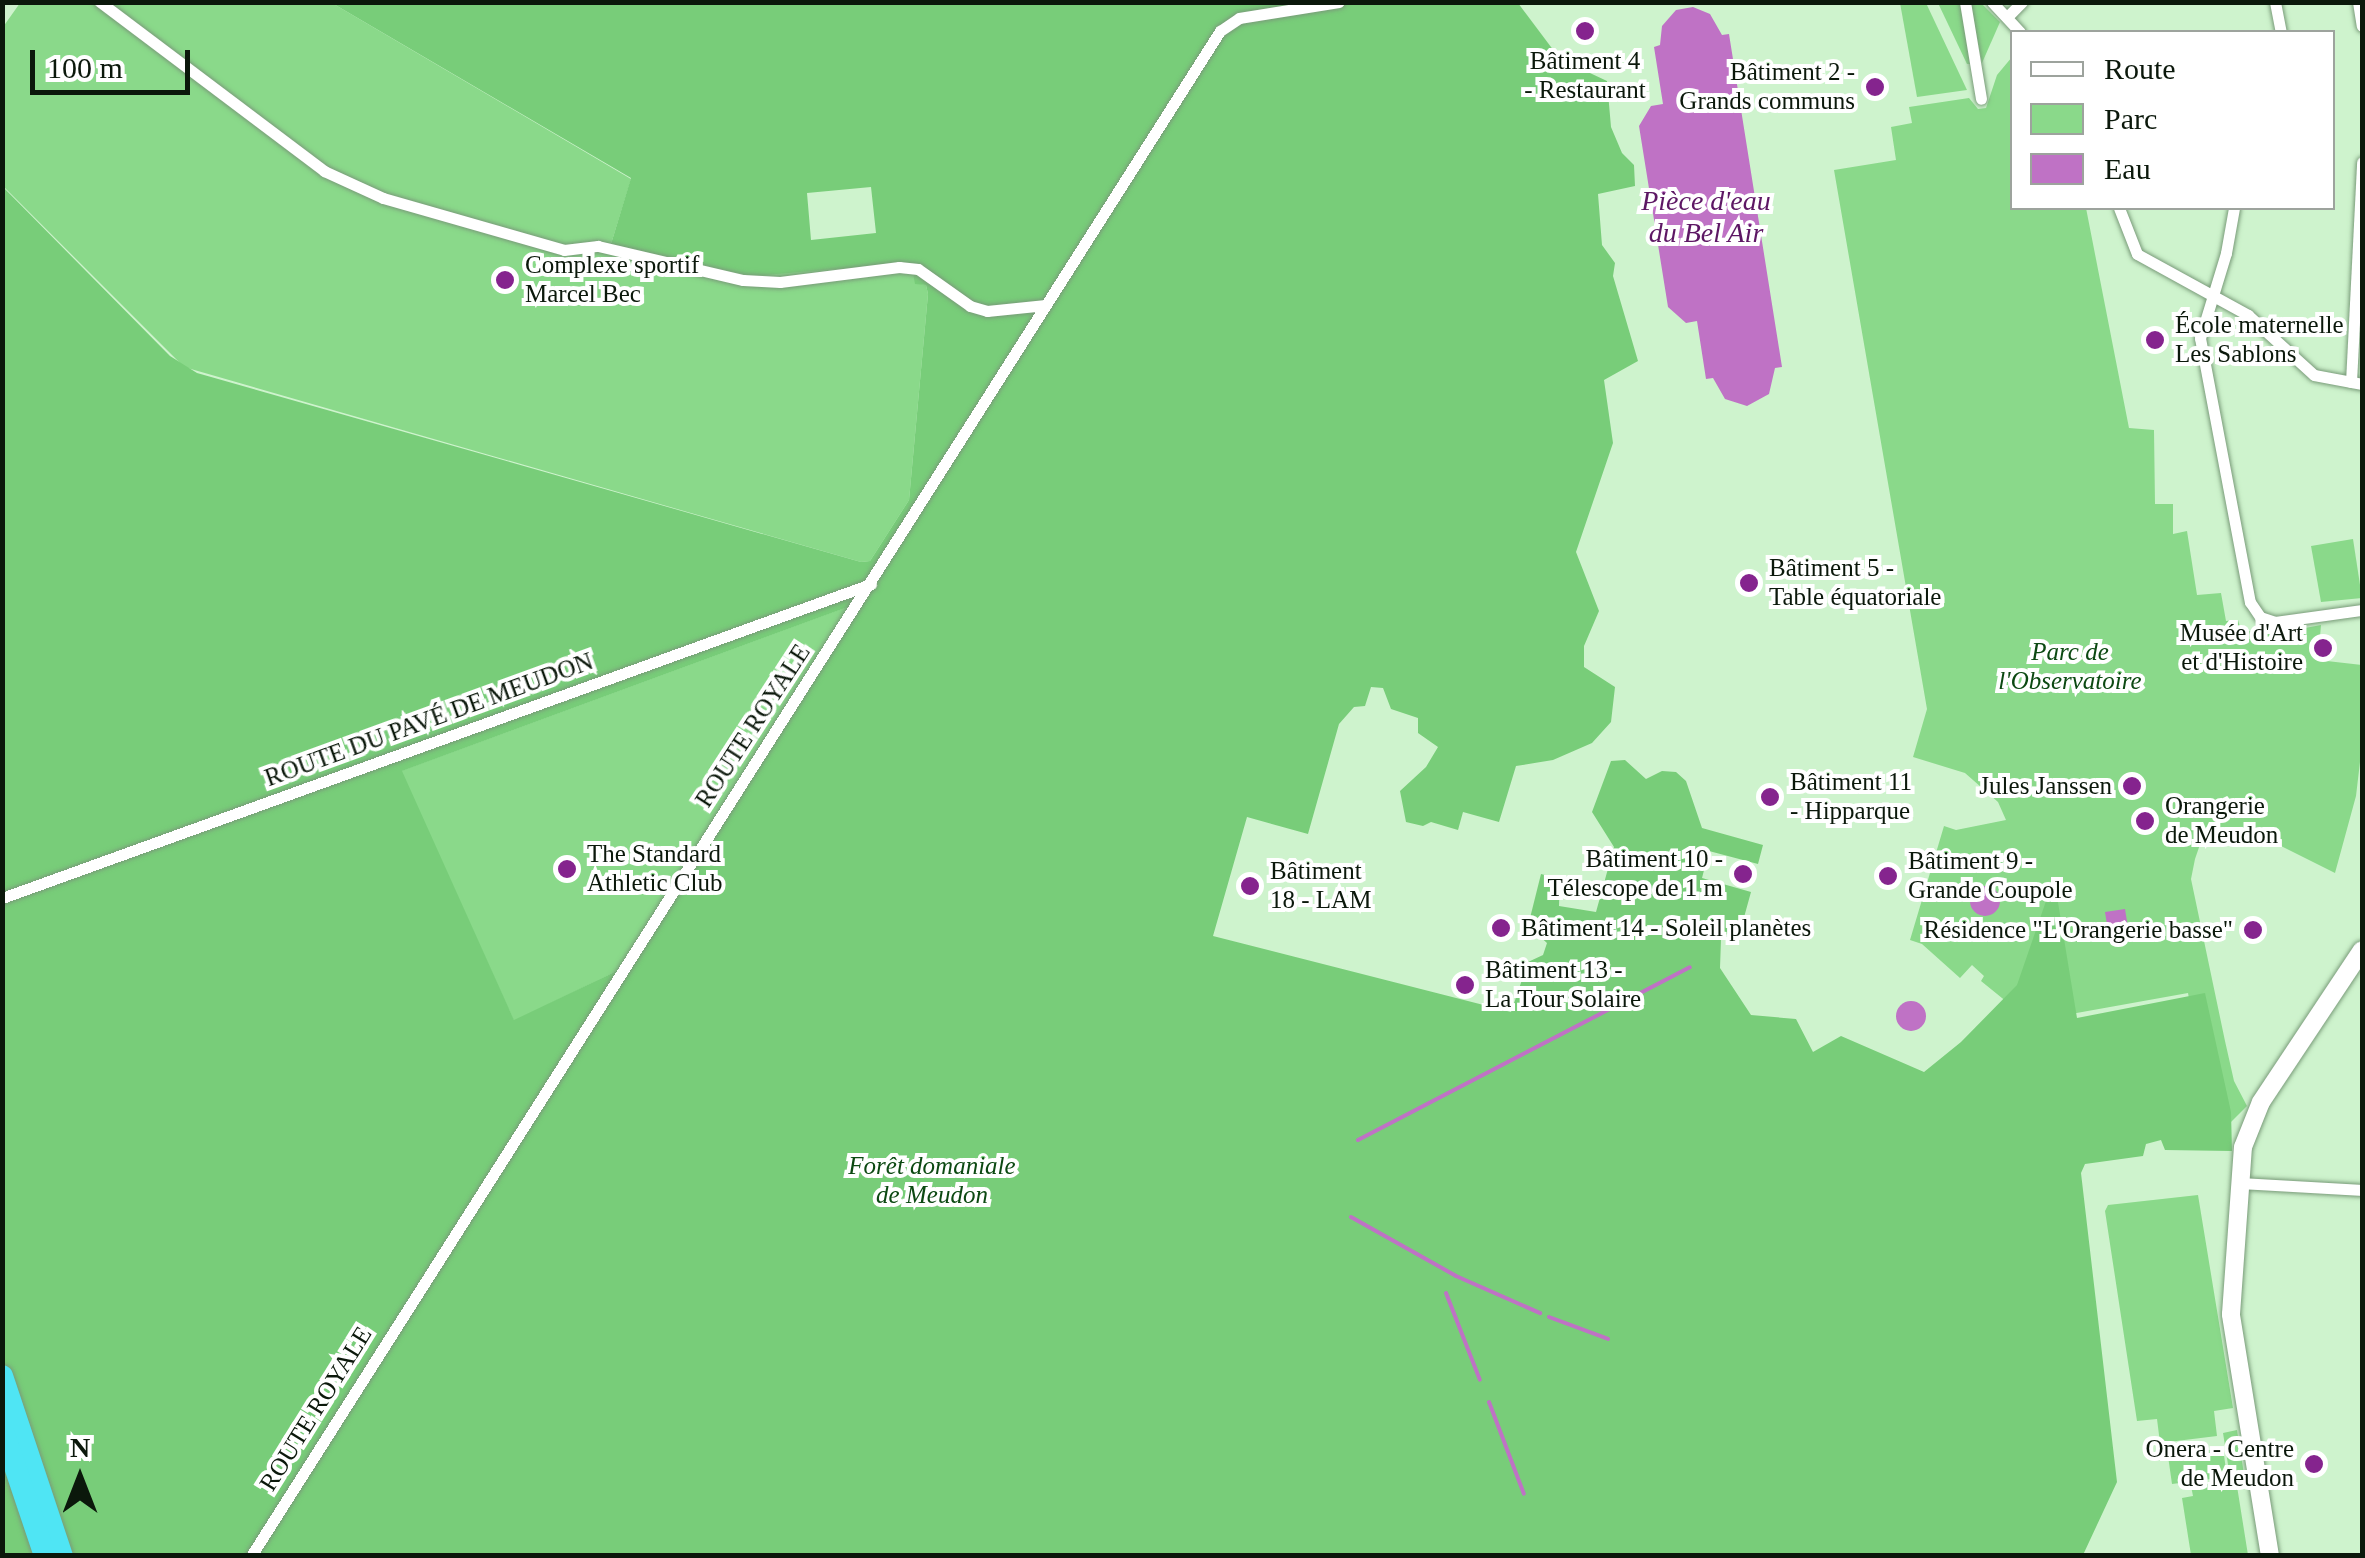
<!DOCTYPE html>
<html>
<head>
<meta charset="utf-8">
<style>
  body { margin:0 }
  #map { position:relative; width:2365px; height:1558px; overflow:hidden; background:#cef3cd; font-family:Georgia,serif }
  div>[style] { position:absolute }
  .green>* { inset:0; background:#8ad98a }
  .forest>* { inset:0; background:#78cd79 }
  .water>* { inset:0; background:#bf72c5 }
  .round { border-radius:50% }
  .stream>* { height:4px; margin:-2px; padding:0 2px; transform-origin:2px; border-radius:2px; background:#bf72c5 }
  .roads { filter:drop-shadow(0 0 2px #799b79) drop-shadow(0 0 2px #799b79) }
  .street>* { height:11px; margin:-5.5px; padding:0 5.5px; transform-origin:5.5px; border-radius:5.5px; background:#fff }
  .secondary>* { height:18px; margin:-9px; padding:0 9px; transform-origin:9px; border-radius:9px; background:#fff }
  .highway>* { height:22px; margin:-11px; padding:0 11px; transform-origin:11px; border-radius:11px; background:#4fe5f4 }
  .dots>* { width:28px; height:28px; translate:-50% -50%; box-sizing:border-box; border:5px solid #fff; border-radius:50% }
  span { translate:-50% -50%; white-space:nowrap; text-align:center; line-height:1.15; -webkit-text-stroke:8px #fff; paint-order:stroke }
  .poi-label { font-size:25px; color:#0b180b }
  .right { translate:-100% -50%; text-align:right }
  .left { translate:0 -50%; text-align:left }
  .park-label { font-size:25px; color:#0c4912; font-style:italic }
  .street-label { font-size:25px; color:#0b180b }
  .water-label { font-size:28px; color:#5d1764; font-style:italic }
  .frame { position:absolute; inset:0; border:5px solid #0b180b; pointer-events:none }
  .legend { position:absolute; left:2010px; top:30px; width:325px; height:180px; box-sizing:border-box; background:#fff; border:2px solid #9da39d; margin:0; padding:12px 18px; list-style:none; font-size:30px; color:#0b180b }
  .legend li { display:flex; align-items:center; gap:20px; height:50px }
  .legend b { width:50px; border:2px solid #9da39d }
  .north { position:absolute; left:30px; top:1428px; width:100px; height:100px; -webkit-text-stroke:8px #fff; paint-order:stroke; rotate:0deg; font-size:28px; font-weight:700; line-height:40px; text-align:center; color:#0b180b }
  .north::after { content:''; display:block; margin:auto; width:35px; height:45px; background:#0b180b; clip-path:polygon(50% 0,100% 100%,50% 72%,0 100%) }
  .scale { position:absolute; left:30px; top:50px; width:160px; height:45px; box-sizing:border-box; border:5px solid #0b180b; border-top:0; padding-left:12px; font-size:30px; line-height:35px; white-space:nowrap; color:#0b180b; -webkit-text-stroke:8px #fff; paint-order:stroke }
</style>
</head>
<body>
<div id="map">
  <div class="green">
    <i style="clip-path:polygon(20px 3px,332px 3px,631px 179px,611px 244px,835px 269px,913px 273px,916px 283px,926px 285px,928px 294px,909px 500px,870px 561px,861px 562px,184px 367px,3px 186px,3px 27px)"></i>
    <i style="clip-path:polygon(1900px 3px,1926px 3px,1967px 90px,1917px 97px)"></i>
    <i style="clip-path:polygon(1938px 3px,1960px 3px,1970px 64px,1967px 64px)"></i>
    <i style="clip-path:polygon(1970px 3px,1981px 3px,2000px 22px,1982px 63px)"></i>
    <i style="clip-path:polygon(2012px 57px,2012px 208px,2086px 208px,2129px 428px,2154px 430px,2155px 504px,2173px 504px,2173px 534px,2187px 531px,2197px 595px,2221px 593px,2226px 621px,2238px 620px,2241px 630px,2272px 634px,2321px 625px,2318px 660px,2362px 665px,2362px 745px,2356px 796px,2335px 873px,2243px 827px,2206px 827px,2195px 859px,2191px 879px,2225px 1041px,2234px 1081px,2247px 1106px,2213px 1140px,2188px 993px,2071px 1014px,2018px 1011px,1981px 981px,1984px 976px,1972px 965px,1960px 978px,1922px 944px,1910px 940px,1944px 826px,1956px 830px,2006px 820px,1998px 802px,1965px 773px,1913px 757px,1927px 709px,1834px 170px,1896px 160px,1891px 127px,1912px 123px,1909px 107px,1969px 98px,1978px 109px,1986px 108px,1997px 75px)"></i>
    <i style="clip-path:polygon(2353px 539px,2362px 598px,2321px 602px,2311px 546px)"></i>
    <i style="clip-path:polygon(858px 603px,625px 967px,514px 1021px,401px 771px)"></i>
    <i style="clip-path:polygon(2198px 1195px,2233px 1408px,2214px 1411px,2217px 1436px,2160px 1443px,2157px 1419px,2137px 1421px,2105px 1211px,2108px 1205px)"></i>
    <i style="clip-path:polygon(2237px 1430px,2244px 1474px,2230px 1477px,2223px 1433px)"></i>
    <i style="clip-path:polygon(2223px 1448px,2227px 1477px,2172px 1484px,2168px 1456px)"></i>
    <i style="clip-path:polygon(2236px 1480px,2248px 1555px,2191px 1555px,2182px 1498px,2193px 1496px,2191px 1486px)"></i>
  </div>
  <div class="forest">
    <i style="clip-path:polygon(evenodd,332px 3px,1518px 3px,1560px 59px,1607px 81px,1611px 127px,1622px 153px,1634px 165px,1635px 186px,1598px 194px,1602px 245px,1615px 263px,1613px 276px,1638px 361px,1604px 380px,1613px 443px,1576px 552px,1599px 611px,1584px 646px,1584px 667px,1615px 687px,1611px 722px,1592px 743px,1553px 760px,1516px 766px,1499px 822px,1463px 812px,1458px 830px,1431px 822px,1423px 826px,1406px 822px,1400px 791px,1426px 767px,1438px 747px,1418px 733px,1418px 718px,1391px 709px,1383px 688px,1371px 687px,1365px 706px,1354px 707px,1339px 724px,1308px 834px,1247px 817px,1213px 936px,1511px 1012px,1528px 962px,1543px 955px,1547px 943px,1528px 926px,1541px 874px,1560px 879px,1559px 906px,1596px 912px,1614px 847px,1592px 812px,1611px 761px,1625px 760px,1646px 779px,1662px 771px,1676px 772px,1686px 781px,1702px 828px,1763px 845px,1758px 864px,1709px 851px,1702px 878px,1751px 892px,1743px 921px,1721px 939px,1720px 968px,1751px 1015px,1796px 1019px,1813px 1052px,1841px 1036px,1924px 1072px,1961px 1042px,2017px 985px,2054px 878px,2077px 1018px,2205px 993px,2231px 1112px,2232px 1151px,2165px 1150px,2161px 1140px,2146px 1144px,2143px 1156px,2085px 1164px,2081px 1173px,2117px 1482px,2083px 1555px,3px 1555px,2px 186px,170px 356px,197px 373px,861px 562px,870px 561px,909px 500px,928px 294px,926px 285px,915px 284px,913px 273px,835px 269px,752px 276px,611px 244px,631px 178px,332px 3px,871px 187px,876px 233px,811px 240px,807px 193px,871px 187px,332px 3px,856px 604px,625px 967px,514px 1020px,402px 771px,856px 604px)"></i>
  </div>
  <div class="water">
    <i style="clip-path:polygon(1693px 7px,1710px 14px,1722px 35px,1729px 34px,1782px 367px,1775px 368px,1769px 394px,1747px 406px,1725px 399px,1713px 378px,1706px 379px,1697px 321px,1686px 323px,1668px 307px,1639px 126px,1651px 106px,1663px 104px,1654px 47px,1660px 45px,1662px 26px,1676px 10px)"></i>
    <i class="round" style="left:1970px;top:886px;width:30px;height:30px"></i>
    <i style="clip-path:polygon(2125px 909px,2130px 940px,2110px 943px,2105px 912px)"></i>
    <i class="round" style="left:1896px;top:1001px;width:30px;height:30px"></i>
  </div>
  <div class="stream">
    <i style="left:1358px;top:1140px;width:374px;rotate:-27.5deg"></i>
    <i style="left:1351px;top:1217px;width:120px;rotate:29.3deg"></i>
    <i style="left:1456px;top:1276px;width:92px;rotate:23.8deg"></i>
    <i style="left:1446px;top:1293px;width:93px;rotate:68.7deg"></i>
    <i style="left:1549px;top:1317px;width:63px;rotate:20.4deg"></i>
    <i style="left:1489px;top:1402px;width:98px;rotate:69.2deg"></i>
  </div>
  <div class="roads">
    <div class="street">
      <i style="left:100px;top:2px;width:281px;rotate:37deg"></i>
      <i style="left:324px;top:171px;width:65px;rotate:24.6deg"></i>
      <i style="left:383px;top:198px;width:188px;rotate:16deg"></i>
      <i style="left:564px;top:250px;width:34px;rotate:-7deg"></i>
      <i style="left:598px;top:246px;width:149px;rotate:13.2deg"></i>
      <i style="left:743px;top:280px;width:37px;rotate:3deg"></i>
      <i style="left:780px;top:282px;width:120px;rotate:-7.2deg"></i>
      <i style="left:899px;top:267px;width:19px;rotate:6deg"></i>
      <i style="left:918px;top:269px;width:64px;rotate:35.4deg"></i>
      <i style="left:970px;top:306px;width:18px;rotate:16deg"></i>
      <i style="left:987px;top:311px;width:59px;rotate:-5.8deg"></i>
      <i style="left:1965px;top:2px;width:98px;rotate:80.6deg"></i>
      <i style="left:1992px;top:2px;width:41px;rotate:47deg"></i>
      <i style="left:2275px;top:2px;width:31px;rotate:79deg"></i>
      <i style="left:2358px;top:2px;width:24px;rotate:81deg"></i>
      <i style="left:2007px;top:17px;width:21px;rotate:-45deg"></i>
      <i style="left:2119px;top:208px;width:49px;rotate:68.6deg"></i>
      <i style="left:2137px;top:254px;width:127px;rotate:28.8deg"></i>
      <i style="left:2248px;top:315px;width:89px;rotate:42.3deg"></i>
      <i style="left:2314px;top:375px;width:49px;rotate:10.6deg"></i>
      <i style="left:2234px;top:208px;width:46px;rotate:100.1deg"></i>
      <i style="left:2226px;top:253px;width:89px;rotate:107deg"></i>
      <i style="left:2200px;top:338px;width:269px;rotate:79.3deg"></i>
      <i style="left:2250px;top:602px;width:18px;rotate:56deg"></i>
      <i style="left:2260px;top:617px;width:16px;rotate:18deg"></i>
      <i style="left:2275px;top:622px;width:88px;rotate:-7.9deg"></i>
      <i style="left:2351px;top:382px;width:220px;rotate:-87.1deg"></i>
      <i style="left:2px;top:898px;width:924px;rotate:-19.87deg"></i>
      <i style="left:2241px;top:1183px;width:121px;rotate:3.3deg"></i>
      <i style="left:251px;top:1556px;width:1807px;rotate:-57.57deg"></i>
      <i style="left:1220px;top:31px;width:23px;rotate:-34deg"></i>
      <i style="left:1239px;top:18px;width:101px;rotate:-9.1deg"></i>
    </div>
    <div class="secondary">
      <i style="left:2270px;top:1556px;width:245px;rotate:-99.2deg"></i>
      <i style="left:2231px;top:1314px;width:167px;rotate:-85.9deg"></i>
      <i style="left:2243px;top:1147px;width:48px;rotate:-68.2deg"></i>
      <i style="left:2261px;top:1102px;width:182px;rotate:-56.4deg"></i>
    </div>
    <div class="highway">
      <i style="left:2px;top:1376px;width:190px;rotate:71.6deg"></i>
      <i style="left:2px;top:1428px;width:135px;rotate:71.4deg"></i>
    </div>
  </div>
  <div class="dots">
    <i style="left:1585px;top:31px;background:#85248e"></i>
    <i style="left:1875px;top:87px;background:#85248e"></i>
    <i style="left:505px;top:280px;background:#85248e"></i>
    <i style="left:2155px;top:340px;background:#85248e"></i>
    <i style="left:1749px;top:583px;background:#85248e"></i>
    <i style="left:2323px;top:648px;background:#85248e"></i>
    <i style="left:2132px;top:786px;background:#85248e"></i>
    <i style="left:1770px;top:797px;background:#85248e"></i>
    <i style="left:2145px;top:821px;background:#85248e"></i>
    <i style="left:567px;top:869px;background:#85248e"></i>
    <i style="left:1743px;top:874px;background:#85248e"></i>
    <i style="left:1888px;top:876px;background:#85248e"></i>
    <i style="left:1250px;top:886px;background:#85248e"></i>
    <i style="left:1501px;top:928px;background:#85248e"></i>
    <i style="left:2253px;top:930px;background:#85248e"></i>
    <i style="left:1465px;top:985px;background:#85248e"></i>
    <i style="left:2314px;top:1464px;background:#85248e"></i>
  </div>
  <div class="poi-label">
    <span style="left:1585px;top:76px">Bâtiment 4<br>- Restaurant</span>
    <span class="right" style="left:1855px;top:87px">Bâtiment 2 -<br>Grands communs</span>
    <span class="left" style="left:525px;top:280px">Complexe sportif<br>Marcel Bec</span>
    <span class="left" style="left:2175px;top:340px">École maternelle<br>Les Sablons</span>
    <span class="left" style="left:1769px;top:583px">Bâtiment 5 -<br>Table équatoriale</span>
    <span class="right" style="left:2303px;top:648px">Musée d'Art<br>et d'Histoire</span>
    <span class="left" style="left:1790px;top:797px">Bâtiment 11<br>- Hipparque</span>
    <span class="right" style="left:2112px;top:786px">Jules Janssen</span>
    <span class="left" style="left:2165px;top:821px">Orangerie<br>de Meudon</span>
    <span class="left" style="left:587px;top:869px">The Standard<br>Athletic Club</span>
    <span class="right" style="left:1723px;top:874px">Bâtiment 10 -<br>Télescope de 1 m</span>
    <span class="left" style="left:1908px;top:876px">Bâtiment 9 -<br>Grande Coupole</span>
    <span class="left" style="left:1270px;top:886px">Bâtiment<br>18 - LAM</span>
    <span class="left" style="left:1521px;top:928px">Bâtiment 14 - Soleil planètes</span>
    <span class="right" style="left:2233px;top:930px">Résidence "L'Orangerie basse"</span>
    <span class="left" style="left:1485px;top:985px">Bâtiment 13 -<br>La Tour Solaire</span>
    <span class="right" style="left:2294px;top:1464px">Onera - Centre<br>de Meudon</span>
  </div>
  <div class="park-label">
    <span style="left:2070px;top:667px">Parc de<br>l'Observatoire</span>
    <span style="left:932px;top:1181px">Forêt domaniale<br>de Meudon</span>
  </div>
  <div class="street-label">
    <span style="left:429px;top:720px;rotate:-20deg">ROUTE DU PAVÉ DE MEUDON</span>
    <span style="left:753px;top:726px;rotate:-57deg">ROUTE ROYALE</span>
    <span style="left:316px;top:1409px;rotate:-58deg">ROUTE ROYALE</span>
  </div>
  <div class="water-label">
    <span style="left:1706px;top:217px">Pièce d'eau<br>du Bel Air</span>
  </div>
  <div class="frame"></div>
  <ul class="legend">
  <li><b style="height:12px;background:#fff"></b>Route</li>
  <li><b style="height:28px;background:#8ad98a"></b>Parc</li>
  <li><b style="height:28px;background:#bf72c5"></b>Eau</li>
  </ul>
  <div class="north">N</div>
  <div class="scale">100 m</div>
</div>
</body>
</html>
